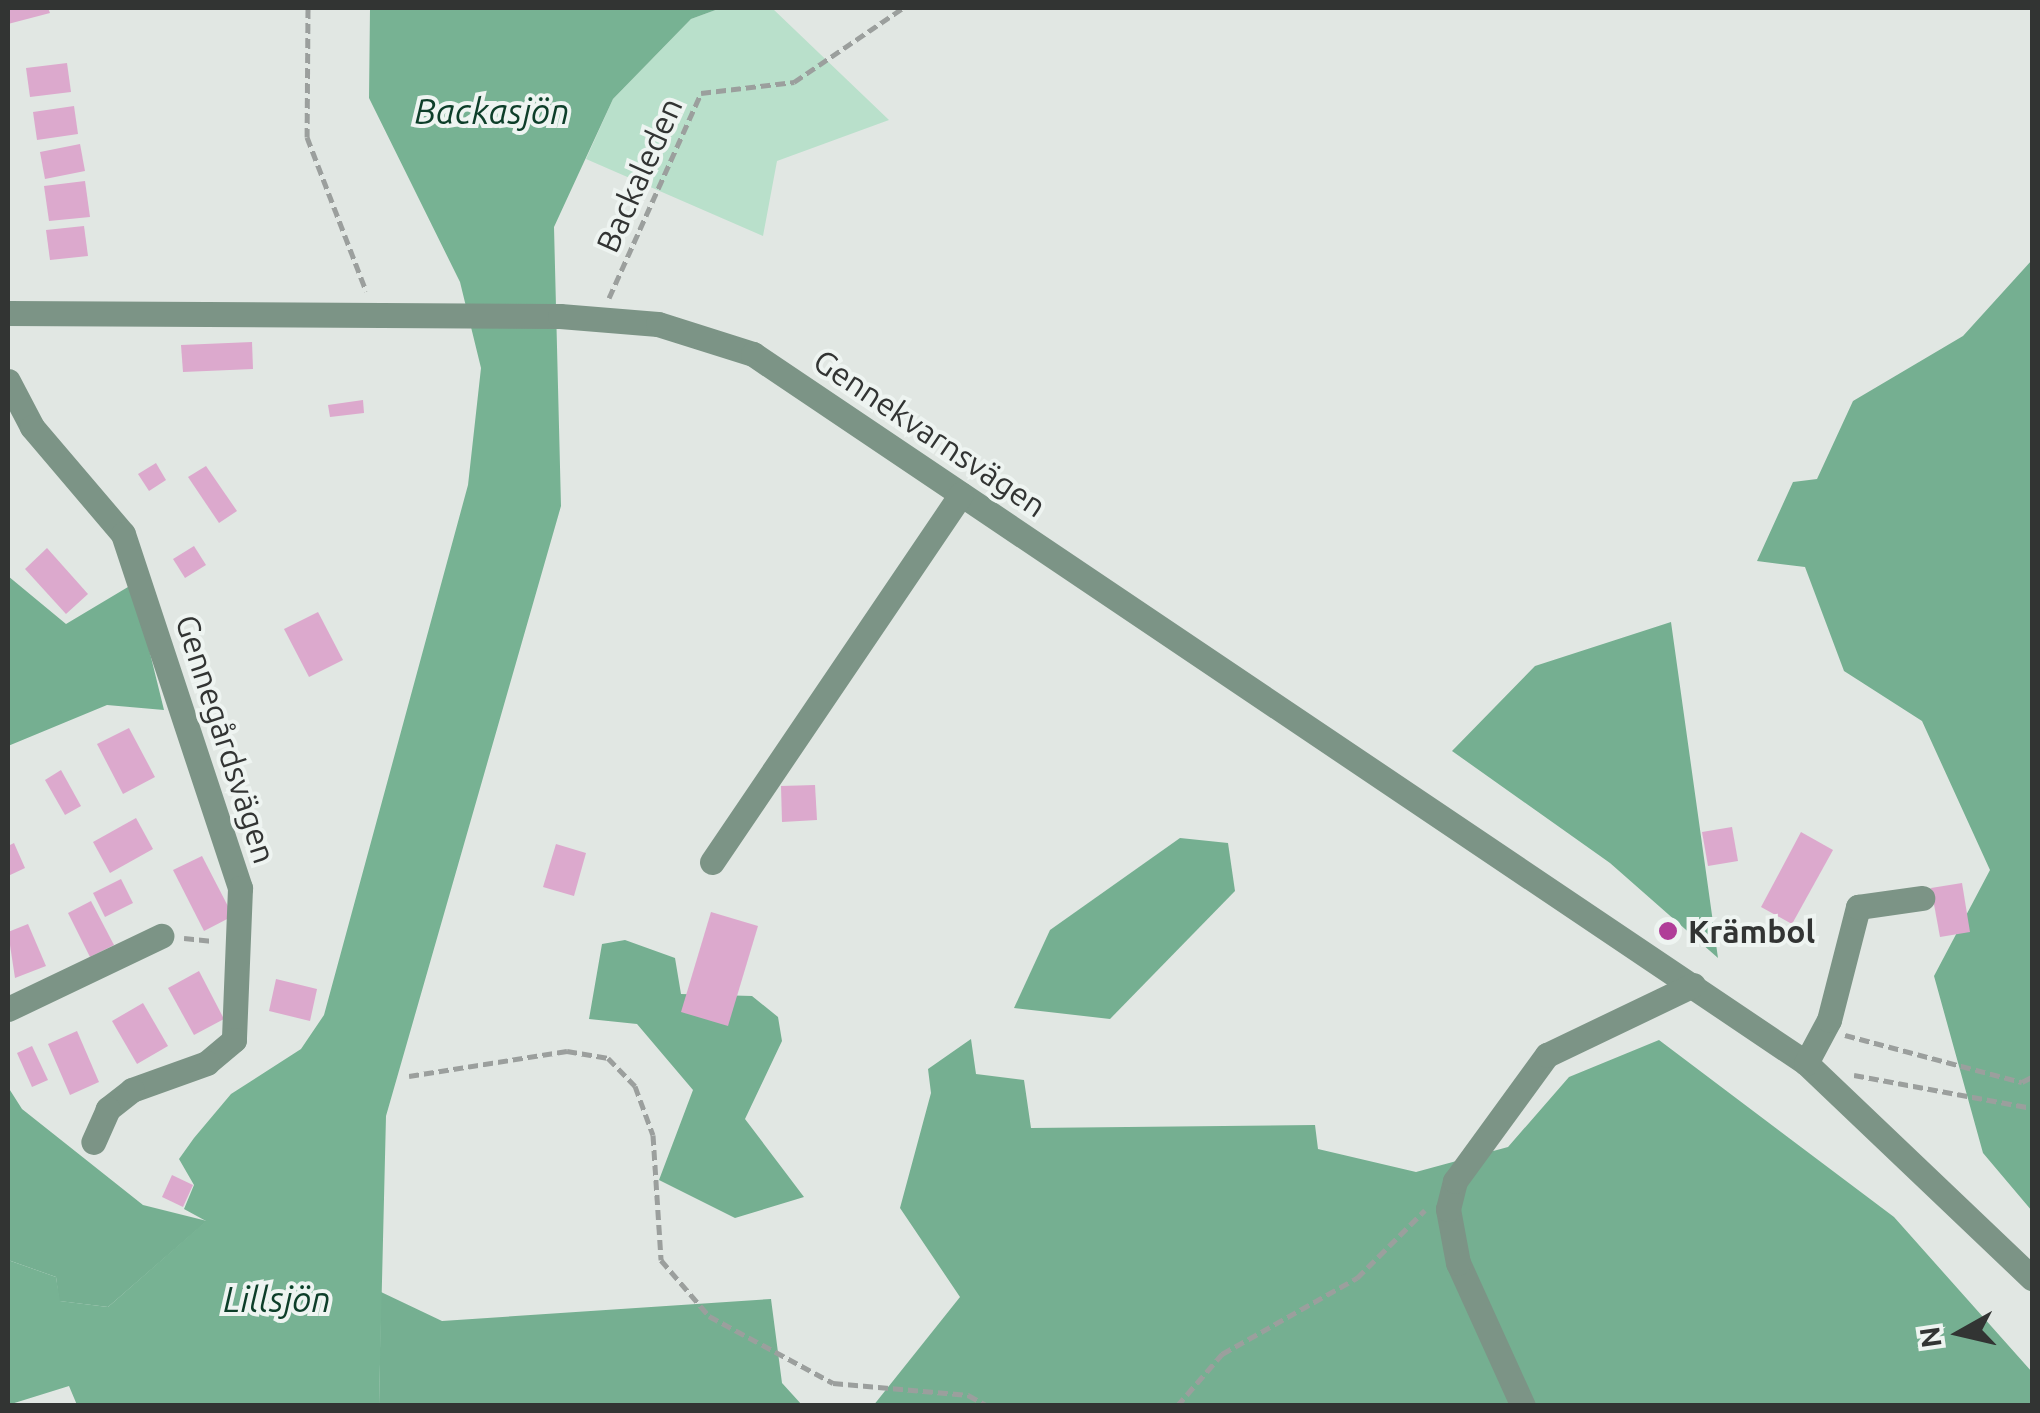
<!DOCTYPE html>
<html>
<head>
<meta charset="utf-8">
<style>
  body { margin:0 }
  #map { position:relative; width:2040px; height:1413px; overflow:hidden; background:#e1e7e3; font-family:Ubuntu,sans-serif }
  div>[style] { position:absolute }
  .green>* { inset:0; background:#b9e0cb }
  .forest>* { inset:0; background:#75af91 }
  .water>* { inset:0; background:#77b293 }
  .building>* { inset:0; background:#dca9cd }
  .path>* { height:5px; margin-top:-2.5px; transform-origin:0; background:repeating-linear-gradient(90deg,#9b9f9d 0 10px,transparent 0 15px) }
  .minor>* { height:25px; margin:-12.5px; padding:0 12.5px; transform-origin:12.5px; border-radius:12.5px; background:#7c9486 }
  .dots>* { width:28px; height:28px; translate:-50% -50%; box-sizing:border-box; border:5px solid #eef4f1; border-radius:50% }
  span { translate:-50% -50%; white-space:nowrap; text-align:center; line-height:1.15; -webkit-text-stroke:8px #eef4f1; paint-order:stroke }
  .street-label { font-size:32px; color:#323433 }
  .poi-label { font-size:32px; color:#323433; font-weight:700 }
  .left { translate:0 -50%; text-align:left }
  .water-label { font-size:35px; color:#0d3e29; font-style:italic }
  .frame { position:absolute; inset:0; border:10px solid #323433; pointer-events:none }
  .north { position:absolute; left:1910px; top:1283px; width:100px; height:100px; -webkit-text-stroke:8px #eef4f1; paint-order:stroke; rotate:262deg; font-size:28px; font-weight:700; line-height:40px; text-align:center; color:#323433 }
  .north::after { content:''; display:block; margin:auto; width:35px; height:45px; background:#323433; clip-path:polygon(50% 0,100% 100%,50% 72%,0 100%) }
</style>
</head>
<body>
<div id="map">
  <div class="green">
    <i style="clip-path:polygon(721px 8px,772px 8px,889px 120px,777px 161px,763px 236px,586px 159px,613px 99px,691px 19px)"></i>
  </div>
  <div class="forest">
    <i style="clip-path:polygon(2032px 260px,2032px 1211px,1983px 1153px,1934px 976px,1990px 870px,1922px 721px,1844px 671px,1805px 567px,1757px 561px,1793px 482px,1817px 479px,1853px 401px,1963px 336px)"></i>
    <i style="clip-path:polygon(8px 576px,66px 624px,133px 584px,164px 710px,107px 705px,8px 746px)"></i>
    <i style="clip-path:polygon(1671px 622px,1718px 958px,1610px 863px,1452px 751px,1535px 666px)"></i>
    <i style="clip-path:polygon(1180px 838px,1228px 843px,1235px 891px,1110px 1019px,1014px 1008px,1050px 930px)"></i>
    <i style="clip-path:polygon(625px 940px,675px 958px,681px 994px,752px 996px,778px 1017px,782px 1041px,745px 1119px,804px 1197px,735px 1218px,659px 1180px,693px 1090px,637px 1024px,589px 1019px,602px 944px)"></i>
    <i style="clip-path:polygon(971px 1039px,976px 1074px,1024px 1080px,1031px 1128px,1315px 1125px,1318px 1149px,1416px 1172px,1508px 1147px,1569px 1077px,1659px 1040px,1894px 1217px,2032px 1372px,2032px 1406px,873px 1406px,960px 1297px,900px 1208px,931px 1093px,928px 1069px)"></i>
    <i style="clip-path:polygon(8px 1087px,22px 1109px,143px 1205px,207px 1221px,108px 1307px,59px 1301px,56px 1277px,8px 1260px)"></i>
    <i style="clip-path:polygon(381px 1292px,442px 1321px,771px 1299px,782px 1383px,802px 1405px,379px 1406px)"></i>
  </div>
  <div class="water">
    <i style="clip-path:polygon(370px 8px,721px 8px,691px 19px,613px 99px,554px 227px,561px 506px,386px 1116px,379px 1405px,77px 1405px,69px 1386px,8px 1405px,8px 1260px,56px 1277px,60px 1301px,108px 1307px,206px 1221px,184px 1209px,194px 1185px,179px 1159px,194px 1138px,231px 1094px,301px 1049px,324px 1015px,468px 485px,481px 368px,460px 282px,369px 98px)"></i>
  </div>
  <div class="building">
    <i style="clip-path:polygon(8px 8px,48px 8px,50px 13px,8px 24px)"></i>
    <i style="clip-path:polygon(67px 63px,71px 92px,30px 97px,26px 68px)"></i>
    <i style="clip-path:polygon(74px 106px,78px 134px,37px 140px,33px 112px)"></i>
    <i style="clip-path:polygon(80px 144px,85px 171px,45px 179px,40px 152px)"></i>
    <i style="clip-path:polygon(85px 181px,90px 217px,49px 221px,44px 186px)"></i>
    <i style="clip-path:polygon(84px 226px,88px 256px,50px 260px,46px 230px)"></i>
    <i style="clip-path:polygon(252px 342px,253px 369px,183px 372px,181px 345px)"></i>
    <i style="clip-path:polygon(363px 400px,364px 413px,330px 417px,328px 405px)"></i>
    <i style="clip-path:polygon(156px 463px,166px 480px,149px 491px,138px 474px)"></i>
    <i style="clip-path:polygon(206px 466px,237px 511px,219px 523px,188px 477px)"></i>
    <i style="clip-path:polygon(194px 546px,206px 565px,185px 578px,173px 559px)"></i>
    <i style="clip-path:polygon(47px 548px,88px 594px,66px 614px,25px 569px)"></i>
    <i style="clip-path:polygon(318px 612px,343px 660px,309px 677px,284px 629px)"></i>
    <i style="clip-path:polygon(129px 728px,155px 777px,123px 794px,97px 744px)"></i>
    <i style="clip-path:polygon(61px 770px,81px 806px,65px 815px,45px 780px)"></i>
    <i style="clip-path:polygon(815px 785px,817px 820px,782px 822px,781px 786px)"></i>
    <i style="clip-path:polygon(136px 818px,153px 849px,110px 873px,93px 842px)"></i>
    <i style="clip-path:polygon(1732px 827px,1738px 861px,1708px 866px,1702px 832px)"></i>
    <i style="clip-path:polygon(1801px 832px,1833px 850px,1792px 924px,1761px 907px)"></i>
    <i style="clip-path:polygon(14px 843px,25px 868px,8px 876px,8px 846px)"></i>
    <i style="clip-path:polygon(556px 844px,586px 853px,574px 896px,543px 887px)"></i>
    <i style="clip-path:polygon(202px 856px,233px 916px,204px 931px,173px 870px)"></i>
    <i style="clip-path:polygon(121px 879px,133px 903px,105px 917px,93px 893px)"></i>
    <i style="clip-path:polygon(1962px 883px,1970px 932px,1940px 937px,1931px 888px)"></i>
    <i style="clip-path:polygon(91px 901px,114px 945px,90px 957px,68px 913px)"></i>
    <i style="clip-path:polygon(711px 912px,758px 926px,728px 1026px,681px 1012px)"></i>
    <i style="clip-path:polygon(28px 924px,46px 966px,15px 978px,8px 932px)"></i>
    <i style="clip-path:polygon(199px 971px,224px 1019px,194px 1035px,168px 988px)"></i>
    <i style="clip-path:polygon(276px 979px,317px 989px,310px 1021px,269px 1011px)"></i>
    <i style="clip-path:polygon(143px 1003px,168px 1046px,137px 1064px,112px 1021px)"></i>
    <i style="clip-path:polygon(77px 1031px,99px 1082px,70px 1095px,48px 1044px)"></i>
    <i style="clip-path:polygon(32px 1046px,48px 1080px,32px 1087px,17px 1053px)"></i>
    <i style="clip-path:polygon(172px 1175px,193px 1185px,183px 1207px,162px 1197px)"></i>
  </div>
  <div class="path">
    <i style="left:308px;top:8px;width:129px;rotate:90.4deg"></i>
    <i style="left:307px;top:137px;width:165px;rotate:69deg"></i>
    <i style="left:609px;top:298px;width:225px;rotate:-65.8deg"></i>
    <i style="left:701px;top:93px;width:94px;rotate:-6.7deg"></i>
    <i style="left:794px;top:82px;width:132px;rotate:-34.2deg"></i>
    <i style="left:184px;top:938px;width:29px;rotate:6deg"></i>
    <i style="left:1845px;top:1035px;width:183px;rotate:14.9deg"></i>
    <i style="left:2022px;top:1082px;width:11px;rotate:-27deg"></i>
    <i style="left:1854px;top:1075px;width:181px;rotate:10.5deg"></i>
    <i style="left:409px;top:1076px;width:160px;rotate:-9deg"></i>
    <i style="left:567px;top:1051px;width:42px;rotate:9.7deg"></i>
    <i style="left:608px;top:1058px;width:39px;rotate:46deg"></i>
    <i style="left:635px;top:1086px;width:52px;rotate:69.8deg"></i>
    <i style="left:653px;top:1135px;width:125px;rotate:86.3deg"></i>
    <i style="left:661px;top:1260px;width:74px;rotate:49.4deg"></i>
    <i style="left:709px;top:1316px;width:141px;rotate:28.4deg"></i>
    <i style="left:833px;top:1383px;width:136px;rotate:5.1deg"></i>
    <i style="left:968px;top:1395px;width:23px;rotate:29deg"></i>
    <i style="left:1177px;top:1406px;width:69px;rotate:-49.1deg"></i>
    <i style="left:1222px;top:1354px;width:155px;rotate:-29.4deg"></i>
    <i style="left:1357px;top:1278px;width:96px;rotate:-45deg"></i>
  </div>
  <div class="minor">
    <i style="left:8px;top:313px;width:552px;rotate:0.31deg"></i>
    <i style="left:560px;top:316px;width:98px;rotate:4.7deg"></i>
    <i style="left:658px;top:324px;width:100px;rotate:17.5deg"></i>
    <i style="left:753px;top:354px;width:1269px;rotate:33.95deg"></i>
    <i style="left:1806px;top:1063px;width:312px;rotate:43.6deg"></i>
    <i style="left:8px;top:381px;width:52px;rotate:62.4deg"></i>
    <i style="left:32px;top:427px;width:140px;rotate:49.6deg"></i>
    <i style="left:123px;top:534px;width:373px;rotate:71.7deg"></i>
    <i style="left:240px;top:888px;width:152px;rotate:92.3deg"></i>
    <i style="left:234px;top:1040px;width:35px;rotate:140deg"></i>
    <i style="left:207px;top:1063px;width:80px;rotate:160.2deg"></i>
    <i style="left:132px;top:1090px;width:31px;rotate:142deg"></i>
    <i style="left:108px;top:1109px;width:36px;rotate:114deg"></i>
    <i style="left:712px;top:862px;width:444px;rotate:-55.9deg"></i>
    <i style="left:8px;top:1009px;width:170px;rotate:-25.5deg"></i>
    <i style="left:1806px;top:1063px;width:49px;rotate:-61.9deg"></i>
    <i style="left:1829px;top:1020px;width:117px;rotate:-75.6deg"></i>
    <i style="left:1858px;top:907px;width:65px;rotate:-8deg"></i>
    <i style="left:1523px;top:1406px;width:157px;rotate:-114.4deg"></i>
    <i style="left:1458px;top:1263px;width:55px;rotate:-100.5deg"></i>
    <i style="left:1448px;top:1209px;width:29px;rotate:-76deg"></i>
    <i style="left:1455px;top:1181px;width:156px;rotate:-53.9deg"></i>
    <i style="left:1547px;top:1055px;width:162px;rotate:-25.6deg"></i>
  </div>
  <div class="dots">
    <i style="left:1668px;top:931px;background:#b03d98"></i>
  </div>
  <div class="street-label">
    <span style="left:639px;top:175px;rotate:-66deg">Backaleden</span>
    <span style="left:930px;top:433px;rotate:34deg">Gennekvarnsvägen</span>
    <span style="left:226px;top:739px;rotate:72deg">Gennegårdsvägen</span>
  </div>
  <div class="poi-label">
    <span class="left" style="left:1688px;top:931px">Krämbol</span>
  </div>
  <div class="water-label">
    <span style="left:492px;top:111px">Backasjön</span>
    <span style="left:277px;top:1299px">Lillsjön</span>
  </div>
  <div class="frame"></div>
  <div class="north">N</div>
</div>
</body>
</html>
